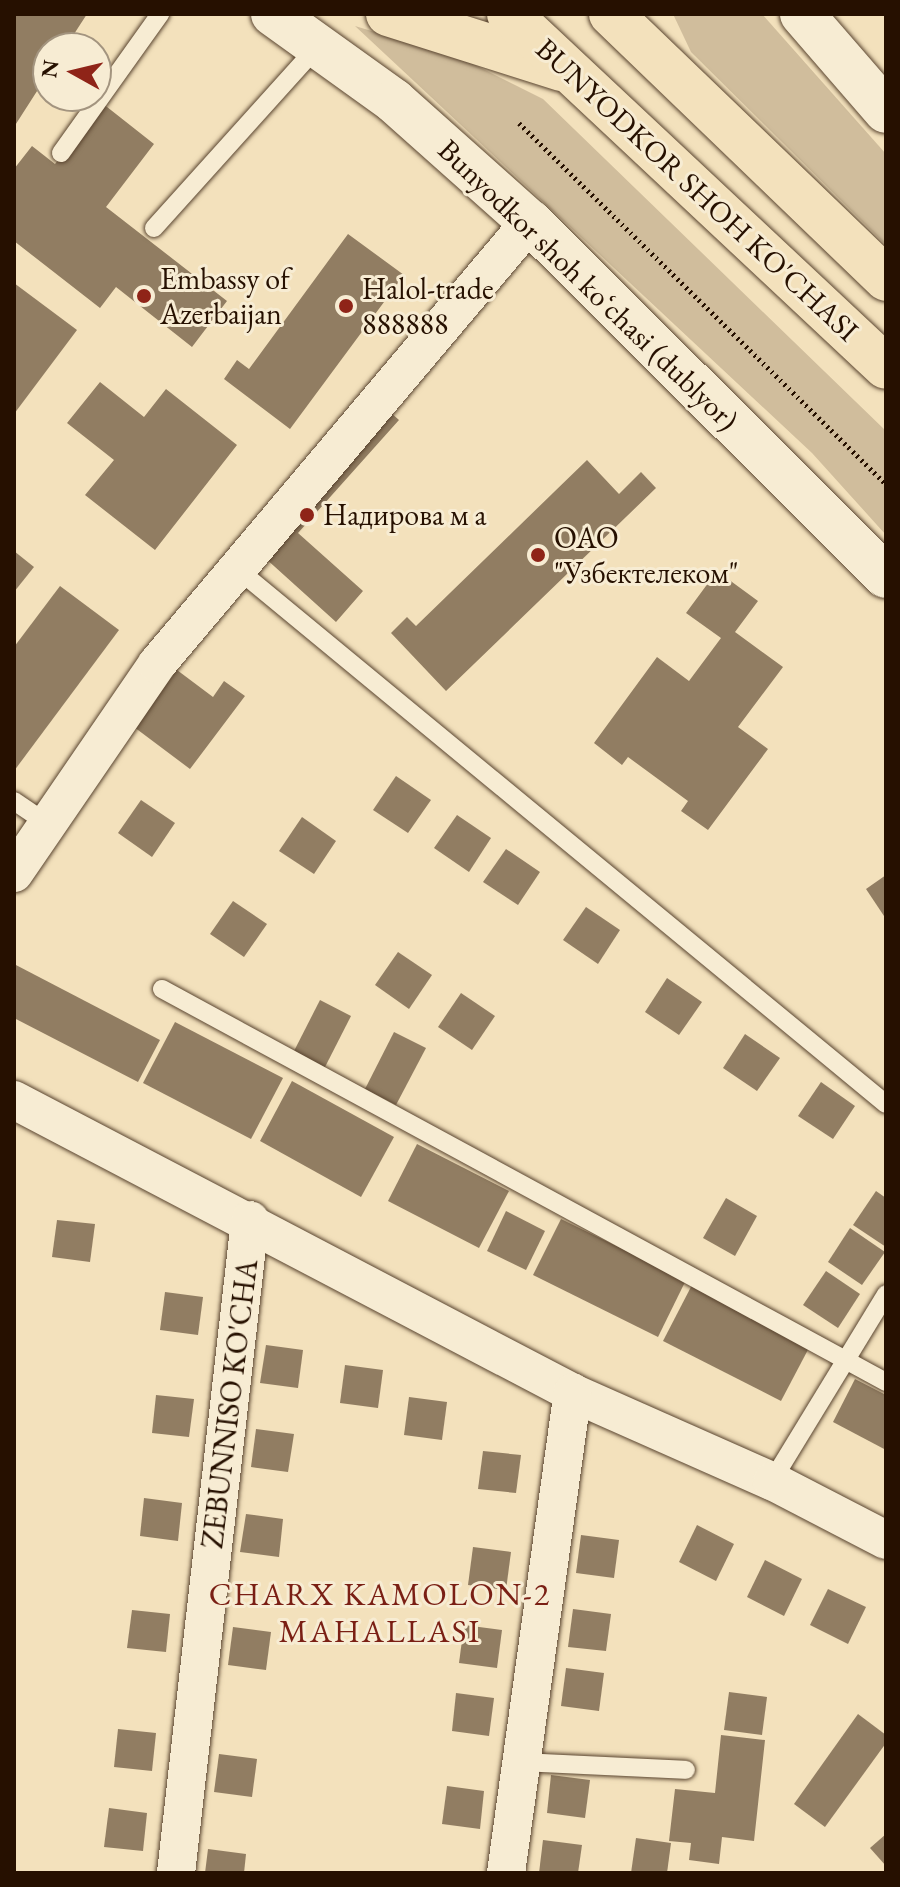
<!DOCTYPE html>
<html>
<head>
<meta charset="utf-8">
<style>
  body { margin:0 }
  #map { position:relative; width:900px; height:1887px; overflow:hidden; background:#f3e1bc; font-family:"EB Garamond",serif }
  div>[style] { position:absolute }
  .green>* { inset:0; background:#d0bd9c }
  .building>* { inset:0; background:#917d62 }
  .path>* { height:5px; margin-top:-2.5px; transform-origin:0; background:repeating-linear-gradient(90deg,#261000 0 2px,transparent 0 6px) }
  .roads { filter:drop-shadow(0 0 2px #59442f) drop-shadow(0 0 2px #59442f) }
  .service>* { height:18px; margin:-9px; padding:0 9px; transform-origin:9px; border-radius:9px; background:#f7ecd3 }
  .minor>* { height:38px; margin:-19px; padding:0 19px; transform-origin:19px; border-radius:19px; background:#f7ecd3 }
  .tertiary>* { height:44px; margin:-22px; padding:0 22px; transform-origin:22px; border-radius:22px; background:#f7ecd3 }
  .primary>* { height:44px; margin:-22px; padding:0 22px; transform-origin:22px; border-radius:22px; background:#f3e1bc }
  .dots>* { width:22px; height:22px; translate:-50% -50%; box-sizing:border-box; border:4px solid #f7ecd3; border-radius:50% }
  span { translate:-50% -50%; white-space:nowrap; text-align:center; line-height:1.15; -webkit-text-stroke:6px #f7ecd3; paint-order:stroke }
  .street-label { font-size:30px; color:#261000 }
  .poi-label { font-size:30px; color:#261000 }
  .left { translate:0 -50%; text-align:left }
  .neighbourhood-label { font-size:32px; color:#7a1f14; letter-spacing:2px }
  .frame { position:absolute; inset:0; border:16px solid #261000; pointer-events:none }
  .north { position:absolute; left:32px; top:32px; width:80px; height:80px; box-sizing:border-box; background:#f7ecd3; border:2px solid #a3947f; border-radius:50%; rotate:278deg; font-size:22px; font-weight:700; line-height:32px; text-align:center; color:#261000 }
  .north::after { content:''; display:block; margin:auto; width:28px; height:36px; background:#8f2418; clip-path:polygon(50% 0,100% 100%,50% 72%,0 100%) }
</style>
</head>
<body>
<div id="map">
  <div class="green">
    <i style="clip-path:polygon(673px 14px,762px 14px,886px 154px,886px 245px,691px 52px)"></i>
    <i style="clip-path:polygon(355px 26px,461px 58px,543px 99px,886px 431px,886px 535px,812px 453px)"></i>
  </div>
  <div class="building">
    <i style="clip-path:polygon(14px 14px,87px 14px,65px 48px,48px 48px,48px 74px,14px 127px)"></i>
    <i style="clip-path:polygon(102px 103px,154px 144px,106px 207px,227px 301px,192px 347px,116px 287px,100px 308px,14px 241px,14px 169px,32px 146px,55px 164px)"></i>
    <i style="clip-path:polygon(348px 234px,404px 275px,290px 429px,224px 379px,237px 360px,249px 369px)"></i>
    <i style="clip-path:polygon(14px 283px,77px 330px,14px 414px)"></i>
    <i style="clip-path:polygon(100px 382px,144px 417px,166px 389px,237px 445px,155px 550px,85px 495px,114px 460px,67px 423px)"></i>
    <i style="clip-path:polygon(382px 405px,399px 420px,298px 533px,363px 591px,336px 622px,254px 548px)"></i>
    <i style="clip-path:polygon(587px 460px,619px 494px,641px 472px,656px 488px,446px 691px,391px 633px,407px 617px,416px 626px)"></i>
    <i style="clip-path:polygon(14px 551px,34px 567px,14px 592px)"></i>
    <i style="clip-path:polygon(717px 571px,758px 601px,735px 632px,783px 667px,738px 727px,768px 749px,708px 830px,681px 811px,688px 801px,628px 757px,622px 765px,594px 743px,657px 657px,689px 681px,721px 638px,686px 613px)"></i>
    <i style="clip-path:polygon(60px 586px,119px 630px,14px 771px,14px 647px)"></i>
    <i style="clip-path:polygon(177px 670px,213px 697px,224px 681px,245px 696px,190px 769px,134px 727px)"></i>
    <i style="clip-path:polygon(396px 776px,431px 800px,408px 833px,373px 810px)"></i>
    <i style="clip-path:polygon(141px 800px,175px 823px,152px 857px,118px 833px)"></i>
    <i style="clip-path:polygon(457px 815px,491px 838px,469px 872px,434px 848px)"></i>
    <i style="clip-path:polygon(302px 817px,336px 841px,314px 874px,279px 851px)"></i>
    <i style="clip-path:polygon(506px 849px,540px 872px,518px 905px,483px 882px)"></i>
    <i style="clip-path:polygon(886px 875px,886px 919px,866px 889px)"></i>
    <i style="clip-path:polygon(233px 901px,267px 924px,244px 957px,210px 934px)"></i>
    <i style="clip-path:polygon(586px 907px,620px 930px,598px 964px,563px 940px)"></i>
    <i style="clip-path:polygon(398px 952px,432px 975px,409px 1009px,375px 985px)"></i>
    <i style="clip-path:polygon(14px 964px,160px 1040px,138px 1082px,14px 1018px)"></i>
    <i style="clip-path:polygon(667px 978px,702px 1002px,679px 1035px,645px 1012px)"></i>
    <i style="clip-path:polygon(461px 993px,495px 1016px,472px 1050px,438px 1027px)"></i>
    <i style="clip-path:polygon(320px 1000px,351px 1016px,324px 1069px,293px 1053px)"></i>
    <i style="clip-path:polygon(175px 1022px,283px 1078px,251px 1139px,143px 1083px)"></i>
    <i style="clip-path:polygon(394px 1032px,426px 1048px,396px 1105px,365px 1089px)"></i>
    <i style="clip-path:polygon(745px 1034px,780px 1058px,757px 1091px,723px 1068px)"></i>
    <i style="clip-path:polygon(292px 1081px,394px 1137px,361px 1197px,260px 1141px)"></i>
    <i style="clip-path:polygon(821px 1082px,855px 1106px,833px 1139px,798px 1116px)"></i>
    <i style="clip-path:polygon(417px 1144px,509px 1191px,479px 1248px,388px 1201px)"></i>
    <i style="clip-path:polygon(876px 1191px,886px 1198px,886px 1247px,853px 1225px)"></i>
    <i style="clip-path:polygon(726px 1198px,757px 1216px,735px 1256px,703px 1238px)"></i>
    <i style="clip-path:polygon(506px 1211px,545px 1231px,526px 1270px,487px 1251px)"></i>
    <i style="clip-path:polygon(561px 1219px,686px 1280px,658px 1337px,533px 1275px)"></i>
    <i style="clip-path:polygon(57px 1220px,95px 1224px,90px 1262px,52px 1257px)"></i>
    <i style="clip-path:polygon(850px 1228px,885px 1252px,862px 1285px,828px 1262px)"></i>
    <i style="clip-path:polygon(826px 1271px,860px 1294px,838px 1328px,803px 1305px)"></i>
    <i style="clip-path:polygon(693px 1283px,811px 1344px,781px 1401px,663px 1341px)"></i>
    <i style="clip-path:polygon(165px 1292px,203px 1297px,198px 1335px,160px 1330px)"></i>
    <i style="clip-path:polygon(266px 1345px,303px 1350px,298px 1388px,260px 1383px)"></i>
    <i style="clip-path:polygon(345px 1365px,383px 1370px,378px 1408px,340px 1403px)"></i>
    <i style="clip-path:polygon(855px 1379px,886px 1395px,886px 1450px,833px 1422px)"></i>
    <i style="clip-path:polygon(156px 1395px,194px 1399px,189px 1437px,152px 1433px)"></i>
    <i style="clip-path:polygon(409px 1397px,447px 1402px,442px 1440px,404px 1435px)"></i>
    <i style="clip-path:polygon(256px 1429px,294px 1434px,288px 1472px,251px 1467px)"></i>
    <i style="clip-path:polygon(483px 1451px,521px 1455px,516px 1493px,478px 1489px)"></i>
    <i style="clip-path:polygon(144px 1498px,182px 1503px,178px 1541px,140px 1536px)"></i>
    <i style="clip-path:polygon(246px 1514px,283px 1519px,279px 1557px,240px 1552px)"></i>
    <i style="clip-path:polygon(697px 1525px,734px 1544px,716px 1581px,679px 1562px)"></i>
    <i style="clip-path:polygon(581px 1535px,619px 1540px,614px 1578px,576px 1573px)"></i>
    <i style="clip-path:polygon(473px 1547px,511px 1552px,506px 1590px,468px 1585px)"></i>
    <i style="clip-path:polygon(765px 1560px,802px 1579px,784px 1616px,747px 1597px)"></i>
    <i style="clip-path:polygon(828px 1589px,866px 1607px,848px 1644px,810px 1625px)"></i>
    <i style="clip-path:polygon(573px 1609px,611px 1614px,606px 1651px,568px 1647px)"></i>
    <i style="clip-path:polygon(132px 1610px,170px 1614px,166px 1652px,127px 1648px)"></i>
    <i style="clip-path:polygon(464px 1625px,502px 1630px,497px 1668px,459px 1663px)"></i>
    <i style="clip-path:polygon(233px 1627px,271px 1632px,266px 1670px,228px 1665px)"></i>
    <i style="clip-path:polygon(566px 1668px,604px 1673px,599px 1711px,561px 1706px)"></i>
    <i style="clip-path:polygon(729px 1692px,767px 1697px,762px 1735px,724px 1730px)"></i>
    <i style="clip-path:polygon(456px 1693px,494px 1698px,489px 1736px,452px 1731px)"></i>
    <i style="clip-path:polygon(858px 1714px,886px 1735px,886px 1743px,825px 1827px,794px 1804px)"></i>
    <i style="clip-path:polygon(118px 1729px,156px 1733px,152px 1771px,114px 1767px)"></i>
    <i style="clip-path:polygon(721px 1735px,765px 1740px,754px 1841px,722px 1837px,719px 1864px,689px 1860px,691px 1843px,669px 1841px,675px 1789px,715px 1793px)"></i>
    <i style="clip-path:polygon(219px 1754px,257px 1759px,252px 1797px,214px 1792px)"></i>
    <i style="clip-path:polygon(551px 1775px,590px 1780px,585px 1818px,547px 1813px)"></i>
    <i style="clip-path:polygon(447px 1786px,484px 1791px,480px 1829px,442px 1824px)"></i>
    <i style="clip-path:polygon(109px 1808px,147px 1813px,143px 1851px,104px 1847px)"></i>
    <i style="clip-path:polygon(886px 1834px,886px 1866px,870px 1848px)"></i>
    <i style="clip-path:polygon(636px 1838px,671px 1843px,667px 1873px,631px 1873px)"></i>
    <i style="clip-path:polygon(543px 1840px,582px 1845px,578px 1873px,539px 1873px)"></i>
    <i style="clip-path:polygon(208px 1849px,246px 1854px,244px 1873px,205px 1873px)"></i>
  </div>
  <div class="path">
    <i style="left:519px;top:123px;width:515px;rotate:44.53deg"></i>
  </div>
  <div class="roads">
    <div class="service">
      <i style="left:61px;top:153px;width:171px;rotate:-54.5deg"></i>
      <i style="left:154px;top:228px;width:245px;rotate:-48deg"></i>
      <i style="left:236px;top:568px;width:842px;rotate:39.51deg"></i>
      <i style="left:14px;top:801px;width:37px;rotate:34deg"></i>
      <i style="left:162px;top:989px;width:824px;rotate:28.49deg"></i>
      <i style="left:772px;top:1481px;width:219px;rotate:-58.6deg"></i>
      <i style="left:519px;top:1762px;width:167px;rotate:2.7deg"></i>
    </div>
    <div class="minor">
      <i style="left:14px;top:873px;width:253px;rotate:-55.6deg"></i>
      <i style="left:157px;top:664px;width:578px;rotate:-49.84deg"></i>
      <i style="left:14px;top:1100px;width:631px;rotate:27.66deg"></i>
      <i style="left:573px;top:1393px;width:218px;rotate:23.9deg"></i>
      <i style="left:772px;top:1481px;width:128px;rotate:27.4deg"></i>
      <i style="left:176px;top:1873px;width:657px;rotate:-83.53deg"></i>
      <i style="left:506px;top:1873px;width:485px;rotate:-82.1deg"></i>
    </div>
    <div class="tertiary">
      <i style="left:273px;top:14px;width:149px;rotate:35.7deg"></i>
      <i style="left:394px;top:101px;width:182px;rotate:41.7deg"></i>
      <i style="left:530px;top:222px;width:502px;rotate:44.84deg"></i>
      <i style="left:802px;top:14px;width:128px;rotate:49.1deg"></i>
    </div>
    <div class="primary">
      <i style="left:388px;top:14px;width:182px;rotate:17.6deg"></i>
      <i style="left:509px;top:14px;width:516px;rotate:43.12deg"></i>
      <i style="left:611px;top:14px;width:382px;rotate:43.9deg"></i>
    </div>
  </div>
  <div class="dots">
    <i style="left:144px;top:296px;background:#8f2418"></i>
    <i style="left:346px;top:306px;background:#8f2418"></i>
    <i style="left:307px;top:515px;background:#8f2418"></i>
    <i style="left:538px;top:555px;background:#8f2418"></i>
  </div>
  <div class="street-label">
    <span style="left:697px;top:190px;rotate:43deg">BUNYODKOR SHOH KO'CHASI</span>
    <span style="left:588px;top:285px;rotate:44deg">Bunyodkor shoh koʻchasi (dublyor)</span>
    <span style="left:230px;top:1404px;rotate:-83deg">ZEBUNNISO KO'CHA</span>
  </div>
  <div class="poi-label">
    <span class="left" style="left:160px;top:296px">Embassy of<br>Azerbaijan</span>
    <span class="left" style="left:362px;top:306px">Halol-trade<br>888888</span>
    <span class="left" style="left:323px;top:515px">Надирова м а</span>
    <span class="left" style="left:554px;top:555px">ОАО<br>"Узбектелеком"</span>
  </div>
  <div class="neighbourhood-label">
    <span style="left:380px;top:1613px">CHARX KAMOLON-2<br>MAHALLASI</span>
  </div>
  <div class="frame"></div>
  <div class="north">N</div>
</div>
</body>
</html>
